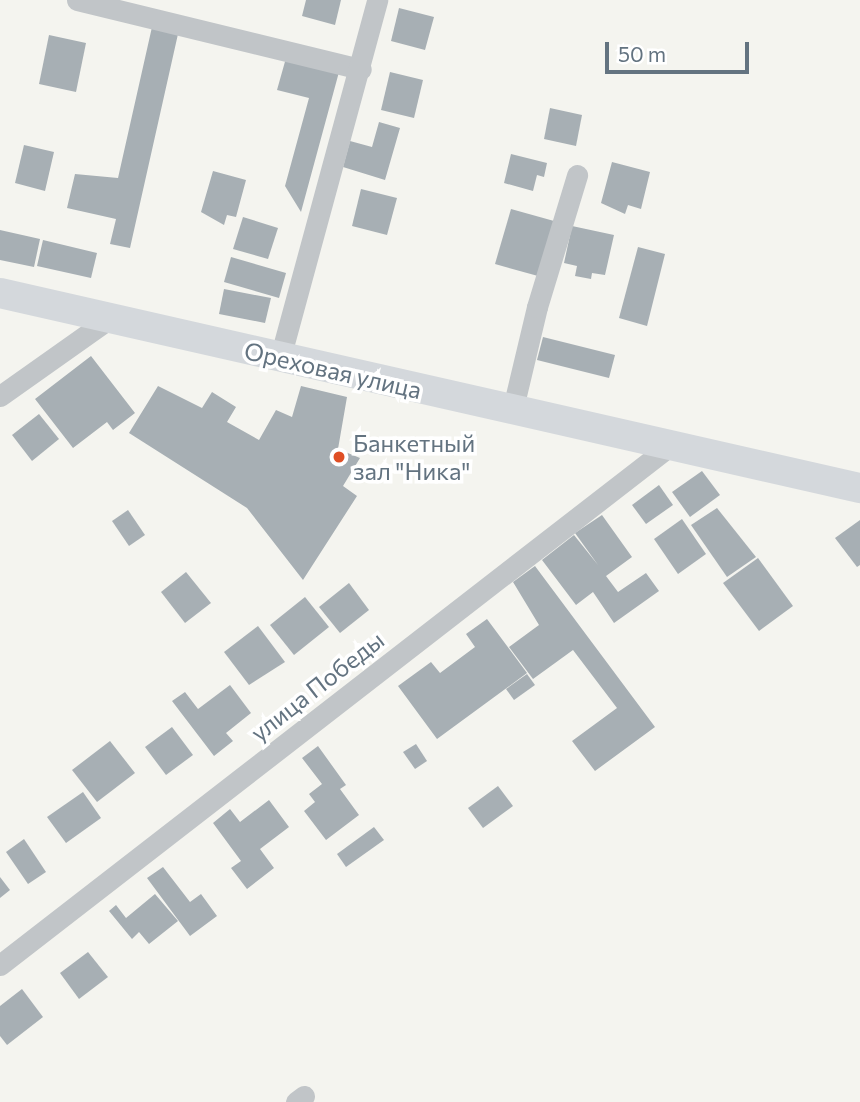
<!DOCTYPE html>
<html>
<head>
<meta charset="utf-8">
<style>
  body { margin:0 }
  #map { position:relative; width:860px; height:1102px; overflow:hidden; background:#f4f4ef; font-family:Commissioner,sans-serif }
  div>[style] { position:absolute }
  .building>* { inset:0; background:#a7afb4 }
  .street>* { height:21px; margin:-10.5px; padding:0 10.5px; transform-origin:10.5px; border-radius:10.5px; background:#c1c5c8 }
  .secondary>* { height:30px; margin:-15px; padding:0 15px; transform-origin:15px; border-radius:15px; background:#d4d8dc }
  .dots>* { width:19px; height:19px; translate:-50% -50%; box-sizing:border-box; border:4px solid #fff; border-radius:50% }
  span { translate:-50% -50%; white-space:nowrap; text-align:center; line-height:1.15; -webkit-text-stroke:7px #fff; paint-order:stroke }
  .street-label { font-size:24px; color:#637380 }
  .poi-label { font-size:24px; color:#637380 }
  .left { translate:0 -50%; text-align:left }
  .scale { position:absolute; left:605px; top:42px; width:144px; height:32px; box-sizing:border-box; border:4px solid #637380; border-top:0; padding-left:9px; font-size:21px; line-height:24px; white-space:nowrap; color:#637380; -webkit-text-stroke:5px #fff; paint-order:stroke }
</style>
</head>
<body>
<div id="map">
  <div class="building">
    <i style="clip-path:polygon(306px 0,341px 0,335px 25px,302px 16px)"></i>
    <i style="clip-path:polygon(399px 8px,434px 17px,425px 50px,391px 41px)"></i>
    <i style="clip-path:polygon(152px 27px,178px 34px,130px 248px,110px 244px,116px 219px,67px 208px,75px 174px,118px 178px)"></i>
    <i style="clip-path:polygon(49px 35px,86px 43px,76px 92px,39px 84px)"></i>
    <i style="clip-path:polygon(286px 58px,339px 72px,301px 212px,285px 186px,309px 98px,277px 90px)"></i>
    <i style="clip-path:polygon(390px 72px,423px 80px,414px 118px,381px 110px)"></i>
    <i style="clip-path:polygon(550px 108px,582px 115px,576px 146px,544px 139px)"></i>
    <i style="clip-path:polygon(379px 122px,400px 128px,385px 180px,343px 167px,350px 141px,372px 147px)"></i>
    <i style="clip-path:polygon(24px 145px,54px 152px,45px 191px,15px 183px)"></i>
    <i style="clip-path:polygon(511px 154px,547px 163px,544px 177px,537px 175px,533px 191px,504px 183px)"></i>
    <i style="clip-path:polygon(612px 162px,650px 172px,641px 209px,628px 205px,625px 214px,601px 203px)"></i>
    <i style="clip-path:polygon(213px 171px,246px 180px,236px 217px,227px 215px,224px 225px,201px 212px)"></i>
    <i style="clip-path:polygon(361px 189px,397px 198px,387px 235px,352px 226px)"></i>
    <i style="clip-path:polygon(511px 209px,554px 221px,538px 276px,495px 264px)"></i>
    <i style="clip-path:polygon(243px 217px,278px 228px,268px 259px,233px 249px)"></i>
    <i style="clip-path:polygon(572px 226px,614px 235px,605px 275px,592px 273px,591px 279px,575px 276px,577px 266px,564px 263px)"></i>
    <i style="clip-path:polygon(0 230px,40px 239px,34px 267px,0 260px)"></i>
    <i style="clip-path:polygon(43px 240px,97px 253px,91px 278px,37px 266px)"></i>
    <i style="clip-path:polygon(638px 247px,665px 254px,647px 326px,619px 318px)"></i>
    <i style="clip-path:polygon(231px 257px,286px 273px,279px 298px,224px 282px)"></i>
    <i style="clip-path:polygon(224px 289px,271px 298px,265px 323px,219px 314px)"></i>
    <i style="clip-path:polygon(543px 337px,615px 355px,609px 378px,537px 360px)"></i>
    <i style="clip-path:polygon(91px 356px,135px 413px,113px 430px,107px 422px,73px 448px,35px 399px)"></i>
    <i style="clip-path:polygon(158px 386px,202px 408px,212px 392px,236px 407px,227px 422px,259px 440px,276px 410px,292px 417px,301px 386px,347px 397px,338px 449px,360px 458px,343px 486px,357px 496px,303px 580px,247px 508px,129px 433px)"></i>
    <i style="clip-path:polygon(39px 414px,59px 439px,32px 461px,12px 435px)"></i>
    <i style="clip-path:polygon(702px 471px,720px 495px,690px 517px,672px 492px)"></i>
    <i style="clip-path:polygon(659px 485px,673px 505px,646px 524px,632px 505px)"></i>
    <i style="clip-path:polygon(717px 508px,756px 557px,727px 577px,691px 525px)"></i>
    <i style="clip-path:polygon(128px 510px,145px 535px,129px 546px,112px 521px)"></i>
    <i style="clip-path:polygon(602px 515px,632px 557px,606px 576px,618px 592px,646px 573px,659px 591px,614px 623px,593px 592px,576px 605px,542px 560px,574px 535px,598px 565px,575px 533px)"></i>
    <i style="clip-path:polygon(682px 519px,706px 554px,678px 574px,654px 539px)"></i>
    <i style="clip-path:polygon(860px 520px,860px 565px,857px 567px,835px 538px)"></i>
    <i style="clip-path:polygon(758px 558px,793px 606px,759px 631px,723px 583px)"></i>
    <i style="clip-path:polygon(535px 566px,655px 727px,595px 771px,572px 741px,617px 708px,573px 650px,533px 679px,509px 647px,539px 625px,513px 582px)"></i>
    <i style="clip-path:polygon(186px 572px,211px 603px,185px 623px,161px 592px)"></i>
    <i style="clip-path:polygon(349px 583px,369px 610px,340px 633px,319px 607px)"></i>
    <i style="clip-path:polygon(305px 597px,329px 627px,294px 655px,270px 625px)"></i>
    <i style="clip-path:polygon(487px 619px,527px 673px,437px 739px,398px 686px,431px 662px,440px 673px,475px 647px,466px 634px)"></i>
    <i style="clip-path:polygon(258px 626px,285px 662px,249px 685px,224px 652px)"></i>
    <i style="clip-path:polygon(527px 674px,535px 685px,514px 700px,506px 689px)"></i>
    <i style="clip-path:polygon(230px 685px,251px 713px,226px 733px,233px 741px,214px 756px,172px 701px,185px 692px,198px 709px)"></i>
    <i style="clip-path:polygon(172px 727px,193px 755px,166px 775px,145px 747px)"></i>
    <i style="clip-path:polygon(110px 741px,135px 773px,97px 802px,72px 770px)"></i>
    <i style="clip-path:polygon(416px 744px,427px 761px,415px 769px,403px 752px)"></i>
    <i style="clip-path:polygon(318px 746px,346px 785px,340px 789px,359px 815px,326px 840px,304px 811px,315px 802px,309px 794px,322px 784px,302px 758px)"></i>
    <i style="clip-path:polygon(498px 786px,513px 806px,483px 828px,468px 808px)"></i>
    <i style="clip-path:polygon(83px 792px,101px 818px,66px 843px,47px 817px)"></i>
    <i style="clip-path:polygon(269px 800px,289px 827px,260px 849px,274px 868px,247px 889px,231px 868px,241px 861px,213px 823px,230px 809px,240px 822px)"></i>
    <i style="clip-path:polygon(374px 827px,384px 840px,346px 867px,337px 854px)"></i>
    <i style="clip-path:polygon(24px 839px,46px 872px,28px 884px,6px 852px)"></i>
    <i style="clip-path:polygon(163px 867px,190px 902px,201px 894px,217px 916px,190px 936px,147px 878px)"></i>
    <i style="clip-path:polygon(0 877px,10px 890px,0 898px)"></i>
    <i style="clip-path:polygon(155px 894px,178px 921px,149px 944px,139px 932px,132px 939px,109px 911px,116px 905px,126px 918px)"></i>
    <i style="clip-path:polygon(88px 952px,108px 977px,79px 999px,60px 973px)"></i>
    <i style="clip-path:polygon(22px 989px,43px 1017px,7px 1045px,0 1036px,0 1006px)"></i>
  </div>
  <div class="street">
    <i style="left:77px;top:0;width:292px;rotate:13.7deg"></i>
    <i style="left:280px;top:358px;width:371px;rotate:-74.8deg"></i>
    <i style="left:0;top:396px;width:135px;rotate:-35.3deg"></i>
    <i style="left:512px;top:412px;width:108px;rotate:-76.6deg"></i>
    <i style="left:537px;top:307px;width:138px;rotate:-73.1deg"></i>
    <i style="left:0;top:965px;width:844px;rotate:-37.78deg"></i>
    <i style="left:296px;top:1102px;width:10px;rotate:-37deg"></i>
  </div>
  <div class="secondary">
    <i style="left:0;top:293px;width:882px;rotate:12.78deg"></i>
  </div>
  <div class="dots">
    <i style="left:339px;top:457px;background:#df4e24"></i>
  </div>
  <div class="street-label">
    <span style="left:333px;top:370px;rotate:13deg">Ореховая улица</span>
    <span style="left:317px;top:686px;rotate:-38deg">улица Победы</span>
  </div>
  <div class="poi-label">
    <span class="left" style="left:353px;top:457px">Банкетный<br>зал "Ника"</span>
  </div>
  <div class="scale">50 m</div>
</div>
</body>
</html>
